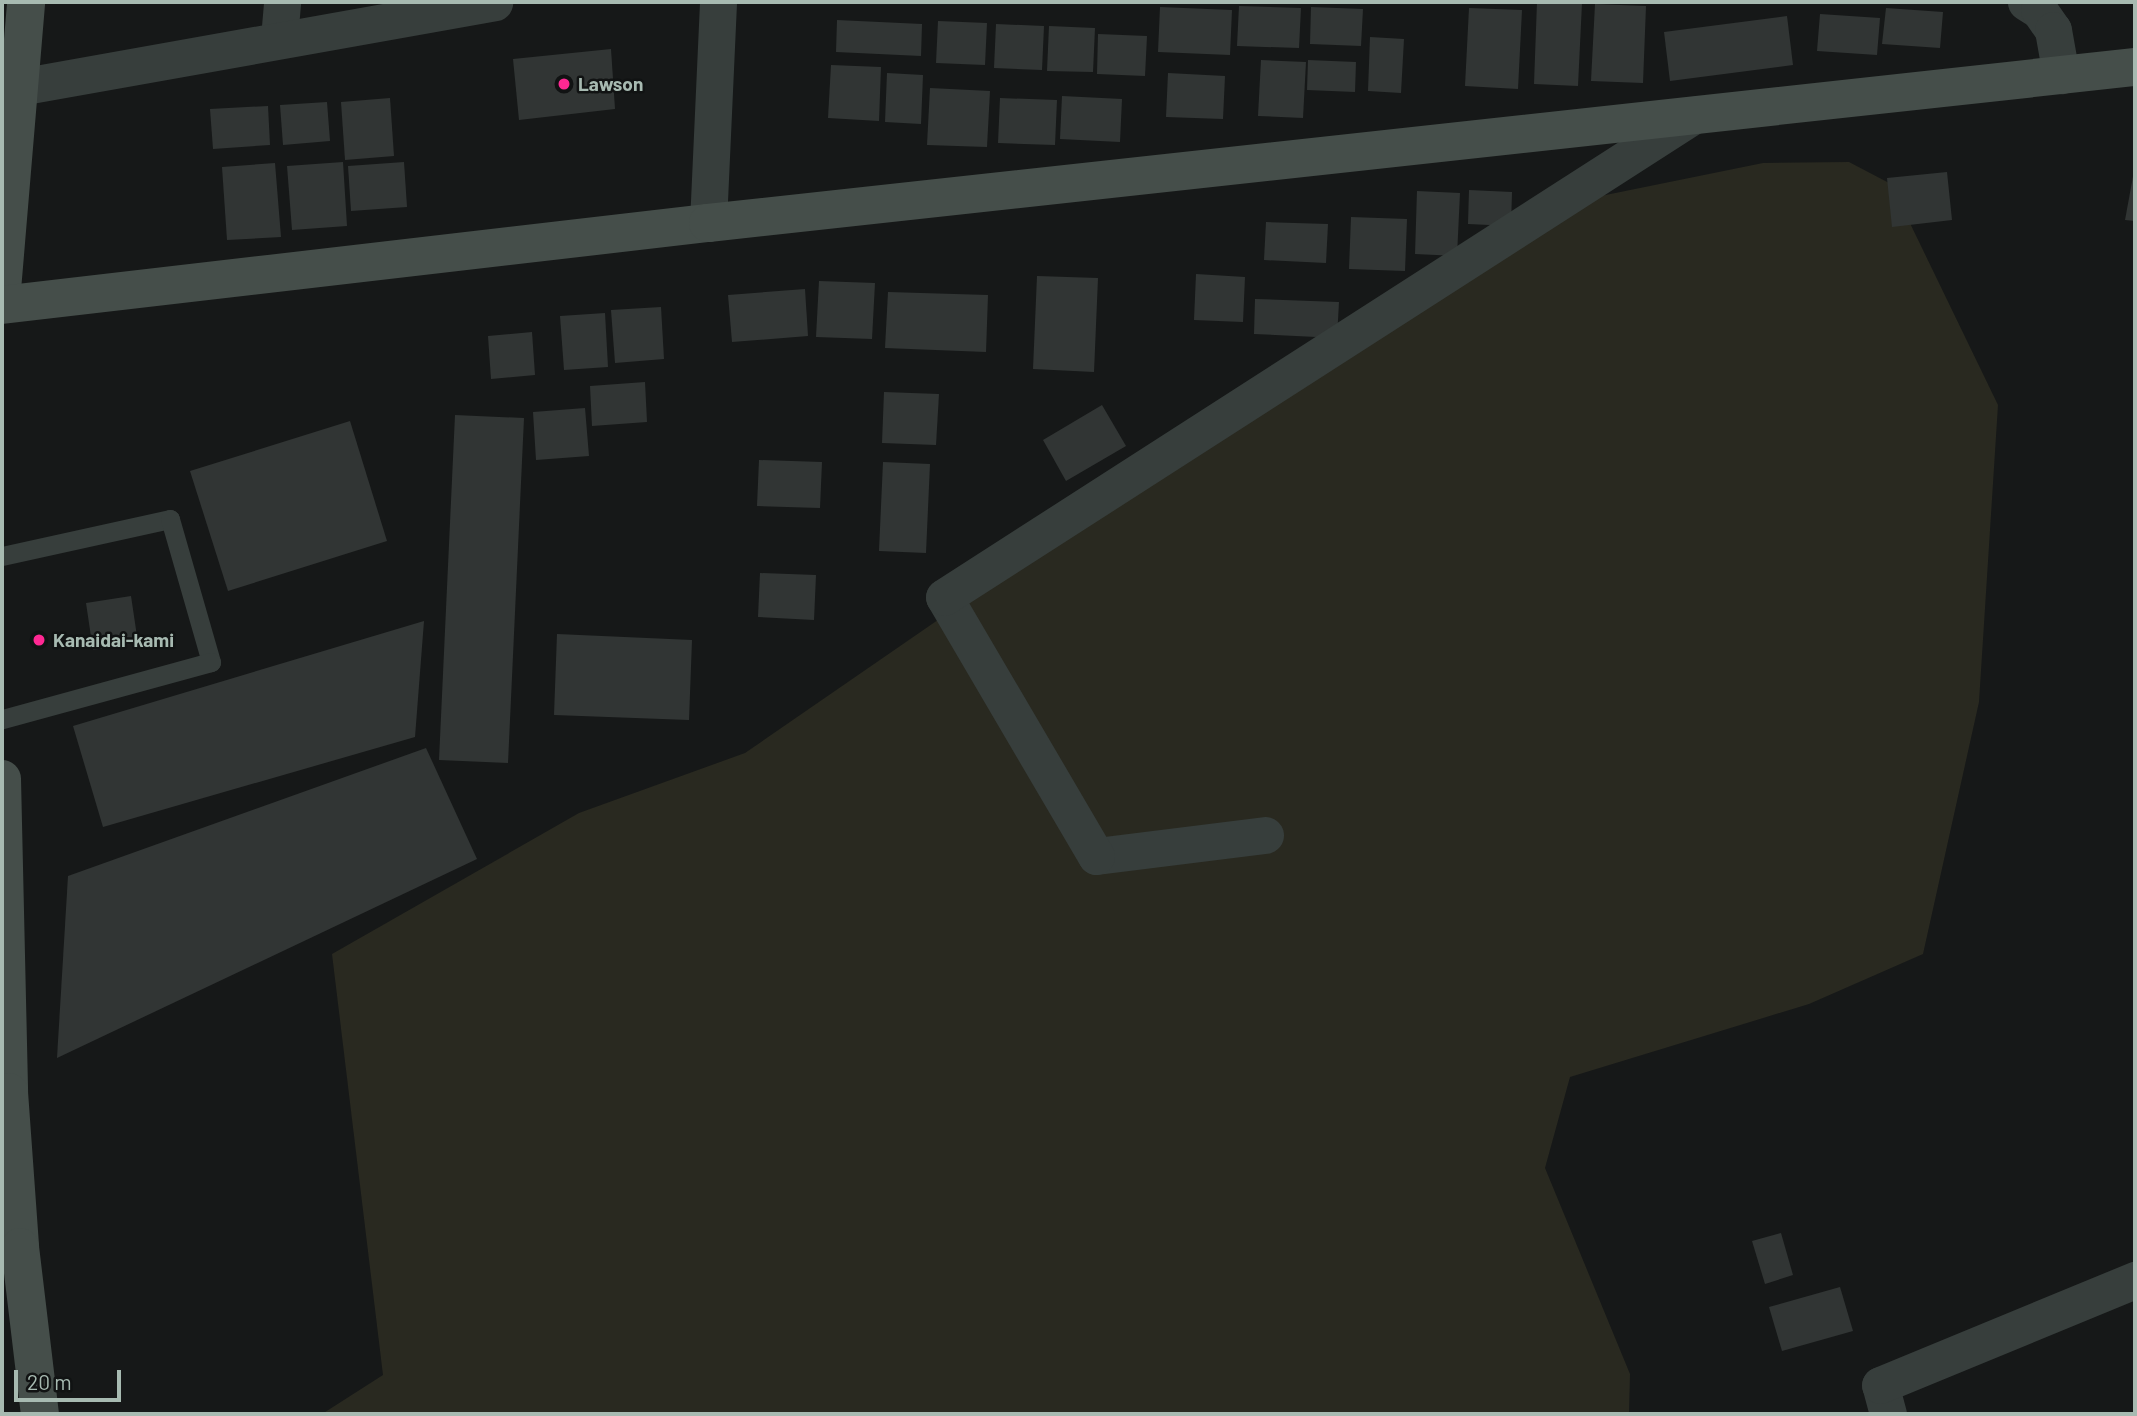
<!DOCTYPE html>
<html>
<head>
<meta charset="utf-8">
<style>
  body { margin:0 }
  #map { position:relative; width:2137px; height:1416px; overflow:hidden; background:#161818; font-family:Barlow,sans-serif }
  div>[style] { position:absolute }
  .green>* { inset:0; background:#292920 }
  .building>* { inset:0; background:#313534 }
  .lane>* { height:19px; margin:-9.5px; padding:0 9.5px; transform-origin:9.5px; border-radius:9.5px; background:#373e3c }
  .street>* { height:37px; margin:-18.5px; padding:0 18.5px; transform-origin:18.5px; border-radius:18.5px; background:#373e3c }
  .secondary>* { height:38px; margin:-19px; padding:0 19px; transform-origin:19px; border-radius:19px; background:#454e4a }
  .dots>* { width:19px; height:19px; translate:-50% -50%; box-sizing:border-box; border:4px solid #111313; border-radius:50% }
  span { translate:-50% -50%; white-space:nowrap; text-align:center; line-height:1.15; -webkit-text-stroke:5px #111313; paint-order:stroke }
  .poi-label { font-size:19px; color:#a7bab1; font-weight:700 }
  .left { translate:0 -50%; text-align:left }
  .frame { position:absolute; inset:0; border:4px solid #a7bab1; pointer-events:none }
  .scale { position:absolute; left:14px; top:1370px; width:107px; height:32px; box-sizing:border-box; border:4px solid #a7bab1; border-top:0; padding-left:9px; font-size:21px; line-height:24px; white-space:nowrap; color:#a7bab1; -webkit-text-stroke:5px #111313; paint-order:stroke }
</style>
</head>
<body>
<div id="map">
  <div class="green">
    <i style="clip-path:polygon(1849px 162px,1891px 184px,1998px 405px,1979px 702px,1923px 954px,1809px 1004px,1570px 1077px,1545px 1168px,1630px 1374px,1629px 1414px,322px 1414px,383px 1375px,332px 954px,579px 813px,745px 753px,1203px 437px,1581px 200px,1763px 163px)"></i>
  </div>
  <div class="building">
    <i style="clip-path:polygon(1537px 2px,1582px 3px,1578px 86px,1534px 84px)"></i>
    <i style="clip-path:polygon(1595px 4px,1646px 6px,1643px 83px,1591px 81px)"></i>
    <i style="clip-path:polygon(1239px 6px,1301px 8px,1299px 48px,1237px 46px)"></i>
    <i style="clip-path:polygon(1160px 7px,1232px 10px,1230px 55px,1158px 52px)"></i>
    <i style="clip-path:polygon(1311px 7px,1363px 9px,1361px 46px,1310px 44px)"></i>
    <i style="clip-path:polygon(1469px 8px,1522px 10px,1518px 89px,1465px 86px)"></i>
    <i style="clip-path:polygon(1886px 8px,1943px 12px,1940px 48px,1882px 44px)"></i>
    <i style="clip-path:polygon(1820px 14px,1880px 18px,1877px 55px,1817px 51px)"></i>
    <i style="clip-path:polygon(1787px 16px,1793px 65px,1670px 81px,1664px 32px)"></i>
    <i style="clip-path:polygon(837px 20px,922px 24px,921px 56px,836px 52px)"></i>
    <i style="clip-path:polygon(938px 21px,987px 23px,985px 65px,936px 63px)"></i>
    <i style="clip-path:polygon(996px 24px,1044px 26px,1042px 70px,994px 68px)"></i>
    <i style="clip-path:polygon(1049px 26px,1095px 28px,1093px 72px,1047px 71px)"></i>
    <i style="clip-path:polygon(1098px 34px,1147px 36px,1145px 76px,1097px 74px)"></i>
    <i style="clip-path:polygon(1370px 37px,1404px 39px,1401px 93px,1368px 91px)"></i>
    <i style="clip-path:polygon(611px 49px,615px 109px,519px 120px,513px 59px)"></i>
    <i style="clip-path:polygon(1261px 60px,1306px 62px,1303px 118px,1258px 116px)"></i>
    <i style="clip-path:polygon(1308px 60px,1356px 62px,1355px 92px,1307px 90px)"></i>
    <i style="clip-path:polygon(831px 65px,881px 67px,879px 121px,828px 118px)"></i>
    <i style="clip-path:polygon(887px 73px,923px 75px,921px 124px,885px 122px)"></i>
    <i style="clip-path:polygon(1168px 73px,1225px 76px,1223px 119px,1166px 117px)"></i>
    <i style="clip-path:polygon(930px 88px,990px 91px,987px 147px,927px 145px)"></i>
    <i style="clip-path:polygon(1062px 96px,1122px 99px,1120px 142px,1060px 139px)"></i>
    <i style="clip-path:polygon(390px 98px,394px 156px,345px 160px,341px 102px)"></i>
    <i style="clip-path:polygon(1000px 98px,1057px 100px,1055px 145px,998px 143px)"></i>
    <i style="clip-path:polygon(327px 102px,330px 141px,283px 145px,280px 105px)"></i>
    <i style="clip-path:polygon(268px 106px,270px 145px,213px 149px,210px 109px)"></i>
    <i style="clip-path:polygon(343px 162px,347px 226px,292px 230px,287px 166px)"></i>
    <i style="clip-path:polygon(404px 162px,407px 207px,351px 211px,348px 166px)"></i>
    <i style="clip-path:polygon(275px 163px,281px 237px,227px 240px,222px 167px)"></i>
    <i style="clip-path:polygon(2134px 171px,2135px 171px,2135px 221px,2125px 220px)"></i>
    <i style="clip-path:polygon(1947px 172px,1952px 220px,1892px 227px,1887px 178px)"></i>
    <i style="clip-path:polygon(1469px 190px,1512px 192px,1511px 226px,1468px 224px)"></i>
    <i style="clip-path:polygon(1417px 191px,1460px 193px,1457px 256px,1415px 254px)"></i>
    <i style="clip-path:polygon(1351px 217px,1407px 219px,1405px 271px,1349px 269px)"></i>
    <i style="clip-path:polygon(1266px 222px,1328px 224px,1326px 263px,1264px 260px)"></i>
    <i style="clip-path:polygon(1196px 274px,1245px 277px,1243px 322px,1194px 320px)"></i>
    <i style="clip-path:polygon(1037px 276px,1098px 278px,1094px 372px,1033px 369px)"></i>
    <i style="clip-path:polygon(819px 281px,875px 283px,872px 339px,816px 337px)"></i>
    <i style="clip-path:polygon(805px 289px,808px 336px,732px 342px,728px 295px)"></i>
    <i style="clip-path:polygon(888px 292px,988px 295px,986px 352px,885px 348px)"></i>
    <i style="clip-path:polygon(1255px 299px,1339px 302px,1337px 338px,1254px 334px)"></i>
    <i style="clip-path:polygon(661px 307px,664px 359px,615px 363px,611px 310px)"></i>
    <i style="clip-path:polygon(605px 313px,608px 367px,564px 370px,560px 316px)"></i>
    <i style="clip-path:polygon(532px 332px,535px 375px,491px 379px,488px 336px)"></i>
    <i style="clip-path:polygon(645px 382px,647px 422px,592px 426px,590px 386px)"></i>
    <i style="clip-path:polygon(884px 392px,939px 394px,936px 445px,882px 443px)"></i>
    <i style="clip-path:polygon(1102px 405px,1126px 446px,1066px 481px,1043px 440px)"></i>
    <i style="clip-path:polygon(585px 408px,589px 456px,536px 460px,533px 412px)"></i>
    <i style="clip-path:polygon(455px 415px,524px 418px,508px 763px,439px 760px)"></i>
    <i style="clip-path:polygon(350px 421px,387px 541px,228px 591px,190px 471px)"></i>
    <i style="clip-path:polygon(759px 460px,822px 462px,820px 508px,757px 506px)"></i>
    <i style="clip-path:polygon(883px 462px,930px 464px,926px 553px,879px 551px)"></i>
    <i style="clip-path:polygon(760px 573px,816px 575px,814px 620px,758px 617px)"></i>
    <i style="clip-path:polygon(131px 596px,138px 643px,93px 650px,86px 603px)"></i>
    <i style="clip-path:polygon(424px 621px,415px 737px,103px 827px,73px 726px)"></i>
    <i style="clip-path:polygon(557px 634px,692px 640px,689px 720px,554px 715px)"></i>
    <i style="clip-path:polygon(426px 748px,477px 859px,57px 1058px,68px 876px)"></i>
    <i style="clip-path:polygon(1781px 1233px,1793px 1275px,1765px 1284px,1752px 1241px)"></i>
    <i style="clip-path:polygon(1840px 1287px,1853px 1331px,1782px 1351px,1769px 1307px)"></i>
  </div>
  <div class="lane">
    <i style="left:2px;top:556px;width:172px;rotate:-12.4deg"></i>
    <i style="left:170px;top:519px;width:149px;rotate:74deg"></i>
    <i style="left:211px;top:662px;width:217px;rotate:164.7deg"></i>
  </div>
  <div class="street">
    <i style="left:2026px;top:2px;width:15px;rotate:32deg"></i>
    <i style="left:2039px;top:10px;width:24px;rotate:55deg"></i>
    <i style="left:2053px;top:30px;width:46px;rotate:79.9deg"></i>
    <i style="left:279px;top:38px;width:36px;rotate:-85deg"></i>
    <i style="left:2px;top:90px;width:500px;rotate:-10.1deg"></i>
    <i style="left:708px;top:223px;width:221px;rotate:-87.4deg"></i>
    <i style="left:1265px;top:835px;width:170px;rotate:172.9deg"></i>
    <i style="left:1096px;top:856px;width:300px;rotate:-120.4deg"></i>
    <i style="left:944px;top:597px;width:892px;rotate:-32.73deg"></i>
    <i style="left:1888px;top:1414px;width:30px;rotate:-105deg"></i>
    <i style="left:1880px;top:1385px;width:276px;rotate:-22.4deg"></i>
  </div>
  <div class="secondary">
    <i style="left:2px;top:290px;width:289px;rotate:-85.2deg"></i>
    <i style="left:2px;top:305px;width:711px;rotate:-6.63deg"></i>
    <i style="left:708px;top:223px;width:1436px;rotate:-6.24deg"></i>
    <i style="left:2px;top:779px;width:313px;rotate:88.7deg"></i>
    <i style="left:9px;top:1092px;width:155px;rotate:85.9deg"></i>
    <i style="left:20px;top:1247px;width:168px;rotate:83.2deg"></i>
  </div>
  <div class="dots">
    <i style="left:564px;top:84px;background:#ff2893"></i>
    <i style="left:39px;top:640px;background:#ff2893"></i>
  </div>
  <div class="poi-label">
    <span class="left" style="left:578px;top:84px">Lawson</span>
    <span class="left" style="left:53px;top:640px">Kanaidai-kami</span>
  </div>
  <div class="frame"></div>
  <div class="scale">20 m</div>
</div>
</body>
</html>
